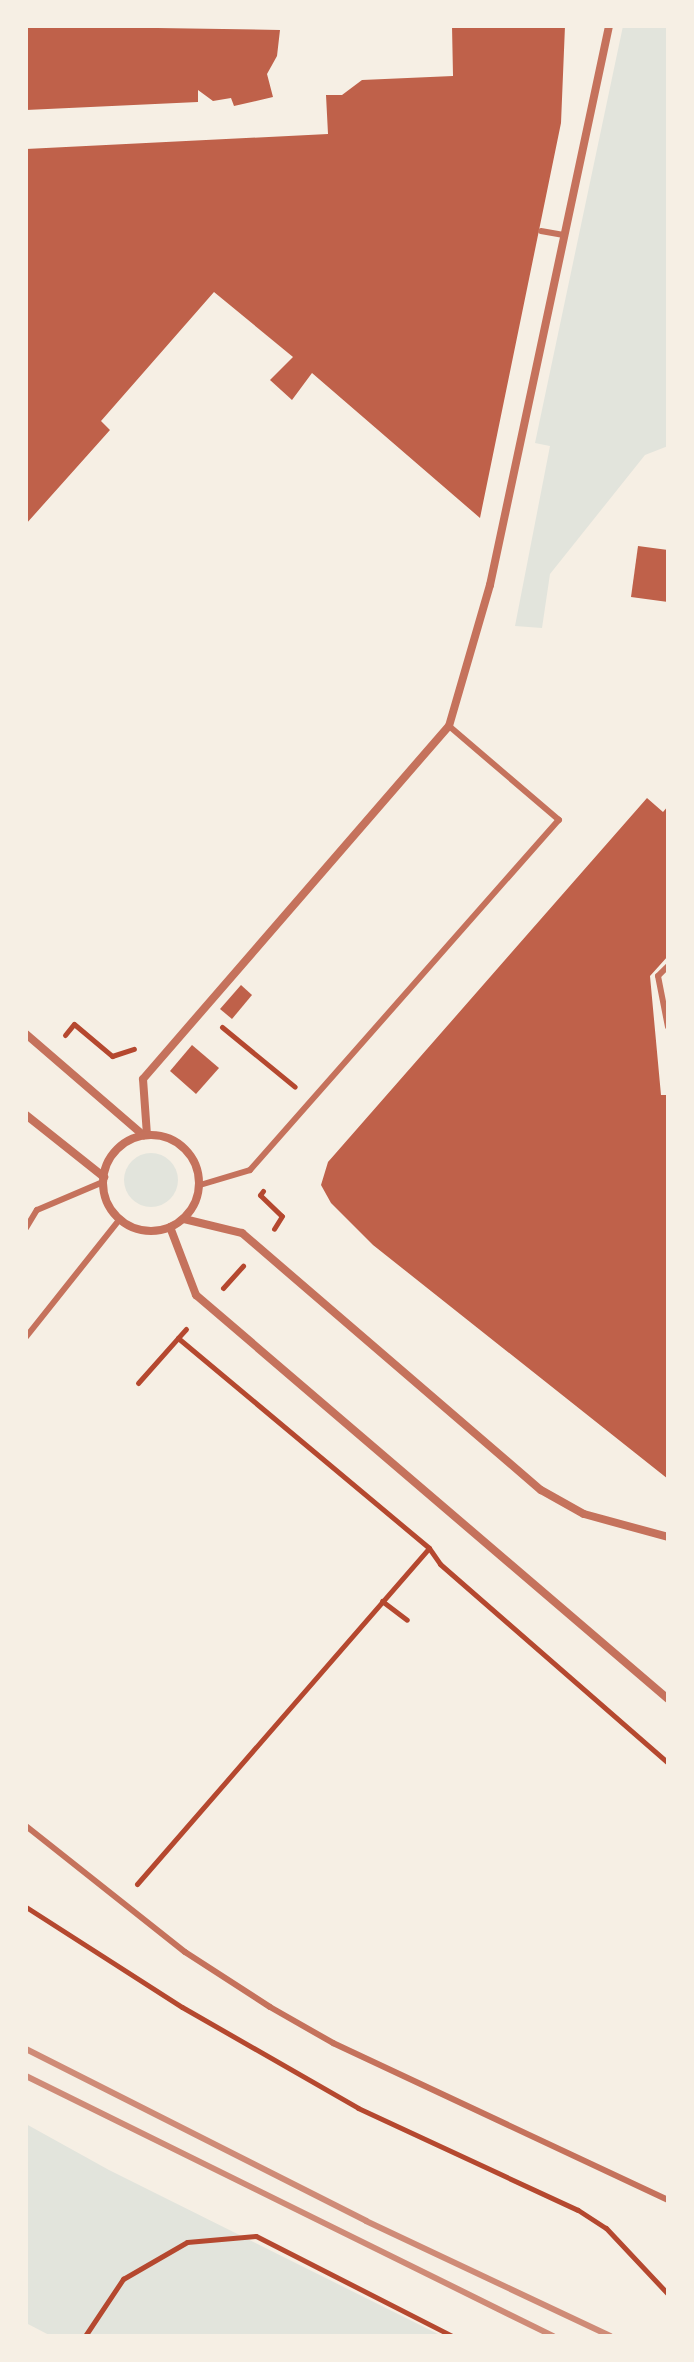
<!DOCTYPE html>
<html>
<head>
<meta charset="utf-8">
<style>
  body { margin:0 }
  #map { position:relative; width:694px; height:2362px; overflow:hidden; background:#f6efe4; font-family:"Fira Sans Condensed",sans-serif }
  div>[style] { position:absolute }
  .green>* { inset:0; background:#e2e4dc }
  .round { border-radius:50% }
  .building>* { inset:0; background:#bf614a }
  .path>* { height:5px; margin:-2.5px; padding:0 2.5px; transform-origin:2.5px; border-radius:2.5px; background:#b5482f }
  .service>* { height:6px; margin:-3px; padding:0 3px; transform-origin:3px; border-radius:3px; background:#c5725c }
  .minor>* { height:8px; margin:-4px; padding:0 4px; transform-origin:4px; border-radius:4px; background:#c5725c }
  .minor>.ring { margin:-4px; padding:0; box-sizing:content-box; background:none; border:8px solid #c5725c; border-radius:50% }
  .rail>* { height:6px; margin:-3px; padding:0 3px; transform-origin:3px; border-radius:3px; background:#cf8b77 }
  span { translate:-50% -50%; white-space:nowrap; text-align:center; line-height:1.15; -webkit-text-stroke:8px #f6efe4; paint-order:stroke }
  .frame { position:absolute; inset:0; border:28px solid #f6efe4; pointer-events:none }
</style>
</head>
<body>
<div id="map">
  <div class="green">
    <i style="clip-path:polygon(623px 26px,668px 26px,668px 446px,645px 455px,550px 574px,542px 628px,515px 626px,550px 446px,535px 443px)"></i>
    <i class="round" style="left:124px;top:1153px;width:54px;height:54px"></i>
    <i style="clip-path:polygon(26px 2124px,109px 2170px,442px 2336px,51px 2336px,26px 2323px)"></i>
  </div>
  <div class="building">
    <i style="clip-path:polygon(26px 26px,280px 30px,277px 56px,267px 74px,273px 97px,234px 106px,231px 98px,213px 101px,198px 90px,198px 102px,26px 110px)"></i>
    <i style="clip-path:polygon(452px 26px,565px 26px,561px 123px,480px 518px,312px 373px,292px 400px,270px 380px,293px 357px,214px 292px,101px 421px,110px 430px,26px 524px,26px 149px,328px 134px,326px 95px,342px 95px,362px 80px,453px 76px)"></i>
    <i style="clip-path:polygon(638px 546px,668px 550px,668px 602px,631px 597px)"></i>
    <i style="clip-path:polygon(647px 798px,663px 812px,668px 806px,668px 956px,650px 976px,661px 1095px,668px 1095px,668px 1479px,373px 1245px,331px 1203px,321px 1185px,328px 1162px)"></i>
    <i style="clip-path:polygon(241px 985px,252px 995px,232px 1019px,220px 1009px)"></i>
    <i style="clip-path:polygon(192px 1045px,219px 1068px,196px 1094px,170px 1071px)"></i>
  </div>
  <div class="path">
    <i style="left:222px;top:1027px;width:94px;rotate:39.4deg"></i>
    <i style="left:65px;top:1035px;width:14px;rotate:-51deg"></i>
    <i style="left:74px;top:1024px;width:50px;rotate:40.1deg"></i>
    <i style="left:112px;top:1056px;width:23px;rotate:-18deg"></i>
    <i style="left:263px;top:1191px;width:5px;rotate:127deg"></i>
    <i style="left:260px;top:1195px;width:30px;rotate:44deg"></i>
    <i style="left:282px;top:1216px;width:15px;rotate:122deg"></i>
    <i style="left:223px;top:1288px;width:30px;rotate:-48deg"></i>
    <i style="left:186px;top:1329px;width:12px;rotate:132deg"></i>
    <i style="left:178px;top:1338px;width:327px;rotate:39.9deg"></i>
    <i style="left:429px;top:1548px;width:19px;rotate:55deg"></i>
    <i style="left:440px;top:1564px;width:303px;rotate:41.1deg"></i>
    <i style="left:138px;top:1383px;width:60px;rotate:-48.4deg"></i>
    <i style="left:382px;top:1601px;width:31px;rotate:37deg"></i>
    <i style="left:137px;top:1884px;width:445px;rotate:-49deg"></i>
    <i style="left:26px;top:1907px;width:185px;rotate:32.7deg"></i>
    <i style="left:182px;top:2007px;width:203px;rotate:29.8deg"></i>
    <i style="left:358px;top:2108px;width:242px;rotate:24.9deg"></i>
    <i style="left:578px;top:2210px;width:33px;rotate:33deg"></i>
    <i style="left:606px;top:2228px;width:91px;rotate:46.8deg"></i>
    <i style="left:85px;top:2336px;width:69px;rotate:-56.3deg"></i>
    <i style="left:123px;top:2279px;width:74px;rotate:-30deg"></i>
    <i style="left:187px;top:2242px;width:69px;rotate:-5deg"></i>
    <i style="left:256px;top:2236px;width:220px;rotate:27deg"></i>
  </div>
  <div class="service">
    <i style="left:541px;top:231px;width:23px;rotate:10deg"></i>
    <i style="left:668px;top:966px;width:14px;rotate:135deg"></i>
    <i style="left:658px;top:976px;width:52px;rotate:78.9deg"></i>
    <i style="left:200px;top:1185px;width:52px;rotate:-16.7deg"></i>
    <i style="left:250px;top:1170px;width:467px;rotate:-48.6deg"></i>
    <i style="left:559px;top:820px;width:145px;rotate:-139.5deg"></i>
    <i style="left:26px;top:1228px;width:21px;rotate:-59deg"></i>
    <i style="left:37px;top:1210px;width:72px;rotate:-23deg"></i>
    <i style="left:26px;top:1337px;width:151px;rotate:-51.5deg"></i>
    <i style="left:26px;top:1826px;width:203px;rotate:38.4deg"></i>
    <i style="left:185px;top:1952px;width:101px;rotate:32.9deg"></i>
    <i style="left:270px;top:2007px;width:73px;rotate:29.7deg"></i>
    <i style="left:333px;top:2043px;width:370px;rotate:25.1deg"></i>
  </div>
  <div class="minor">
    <i style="left:26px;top:1034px;width:155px;rotate:40.8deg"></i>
    <i style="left:26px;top:1115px;width:100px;rotate:38.5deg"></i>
    <i style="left:147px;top:1135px;width:56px;rotate:-94.1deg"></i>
    <i style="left:143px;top:1079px;width:467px;rotate:-49.1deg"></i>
    <i style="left:449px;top:726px;width:147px;rotate:-73.8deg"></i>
    <i style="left:490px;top:585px;width:572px;rotate:-77.98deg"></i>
    <i class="ring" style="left:103px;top:1135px;width:88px;height:88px"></i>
    <i style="left:184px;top:1219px;width:60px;rotate:13.6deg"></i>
    <i style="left:242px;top:1233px;width:394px;rotate:40.7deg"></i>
    <i style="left:541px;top:1490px;width:49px;rotate:29.2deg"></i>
    <i style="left:584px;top:1514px;width:87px;rotate:15.3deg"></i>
    <i style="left:170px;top:1227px;width:73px;rotate:69.1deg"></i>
    <i style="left:196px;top:1295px;width:621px;rotate:40.56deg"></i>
  </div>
  <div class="rail">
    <i style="left:26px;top:2049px;width:381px;rotate:26.8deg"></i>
    <i style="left:366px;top:2221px;width:270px;rotate:25.2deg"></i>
    <i style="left:26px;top:2076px;width:588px;rotate:26.26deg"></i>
  </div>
  <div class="frame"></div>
</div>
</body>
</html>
